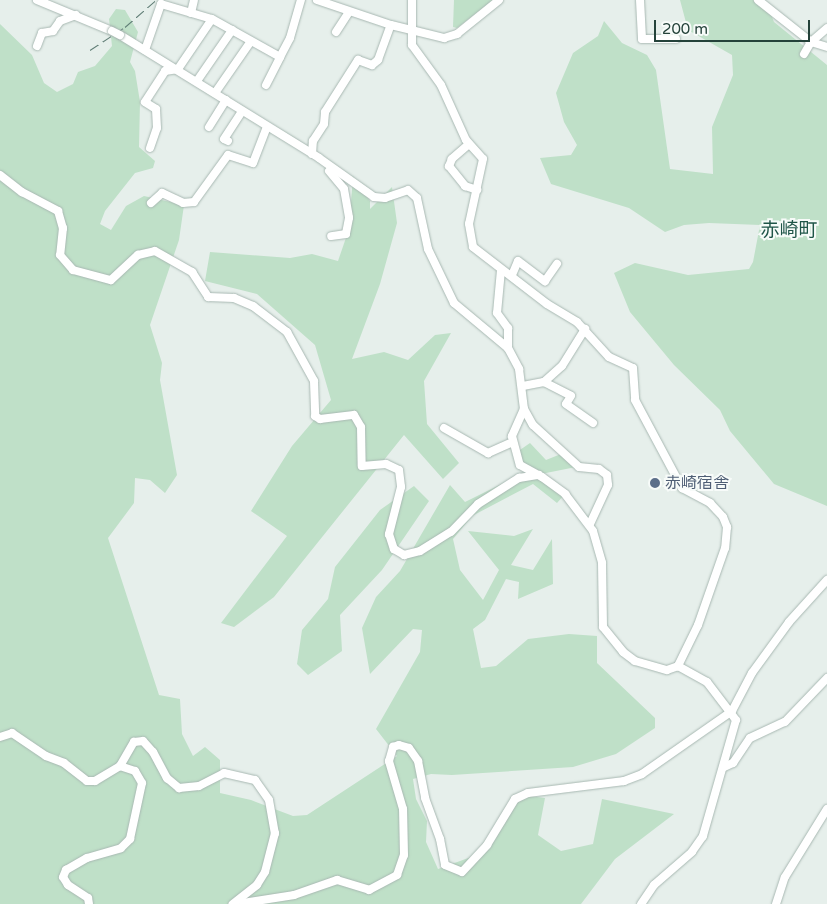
<!DOCTYPE html>
<html>
<head>
<meta charset="utf-8">
<style>
  body { margin:0 }
  #map { position:relative; width:827px; height:904px; overflow:hidden; background:#e6efeb; font-family:"Varela Round","Noto Sans JP",sans-serif }
  div>[style] { position:absolute }
  .green>* { inset:0; background:#bfe0c8 }
  .roads { filter:drop-shadow(0 0 1px #a8b8b2) drop-shadow(0 0 1px #a8b8b2) }
  .minor>* { height:8px; margin:-4px; padding:0 4px; transform-origin:4px; border-radius:4px; background:#fff }
  .rail>* { height:1px; margin-top:-0.5px; transform-origin:0; background:repeating-linear-gradient(90deg,#5f7d75 0 10px,transparent 0 15px) }
  .bridges { filter:drop-shadow(0 0 1px #a8b8b2) drop-shadow(0 0 1px #a8b8b2) }
  .minor-bridge>* { height:8px; margin:-4px; padding:0 4px; transform-origin:4px; border-radius:4px; background:#fff }
  .dots>* { width:14px; height:14px; translate:-50% -50%; box-sizing:border-box; border:2px solid #f7fbf9; border-radius:50% }
  span { translate:-50% -50%; white-space:nowrap; text-align:center; line-height:1.15; -webkit-text-stroke:4px #f7fbf9; paint-order:stroke }
  .service-label { font-size:16px; color:#4e5e75 }
  .left { translate:0 -50%; text-align:left }
  .quarter-label { font-size:19px; color:#1f5548 }
  .scale { position:absolute; left:654px; top:20px; width:156px; height:22px; box-sizing:border-box; border:2px solid #24423a; border-top:0; padding-left:6px; font-size:15px; line-height:18px; white-space:nowrap; color:#24423a; -webkit-text-stroke:4px #f7fbf9; paint-order:stroke }
</style>
</head>
<body>
<div id="map">
  <div class="green">
    <i style="clip-path:polygon(454px 0,493px 0,457px 28px,453px 27px)"></i>
    <i style="clip-path:polygon(680px 0,765px 0,774px 22px,827px 65px,827px 506px,774px 484px,730px 431px,720px 410px,674px 365px,630px 312px,614px 273px,635px 263px,688px 275px,749px 269px,753px 262px,760px 225px,709px 223px,684px 225px,665px 232px,629px 208px,551px 184px,540px 158px,571px 155px,577px 145px,564px 122px,556px 93px,573px 53px,598px 36px,604px 21px,622px 43px,647px 55px,656px 70px,670px 169px,713px 174px,712px 127px,733px 75px,732px 55px,688px 30px)"></i>
    <i style="clip-path:polygon(116px 9px,125px 10px,138px 32px,130px 62px,135px 71px,140px 102px,139px 147px,155px 161px,153px 168px,135px 173px,105px 211px,100px 224px,111px 230px,126px 206px,144px 196px,184px 205px,179px 240px,150px 325px,162px 363px,160px 380px,177px 475px,165px 493px,150px 480px,135px 478px,134px 503px,108px 538px,159px 695px,180px 699px,182px 734px,193px 756px,205px 747px,220px 760px,220px 793px,251px 800px,293px 816px,307px 815px,397px 756px,376px 729px,420px 652px,422px 630px,413px 629px,370px 674px,362px 628px,376px 597px,400px 571px,450px 485px,465px 502px,528px 471px,517px 452px,530px 443px,546px 460px,561px 454px,576px 467px,541px 474px,565px 494px,557px 503px,533px 484px,472px 516px,453px 539px,460px 570px,483px 600px,499px 570px,468px 531px,514px 536px,533px 529px,511px 565px,533px 570px,552px 539px,553px 584px,518px 599px,519px 582px,506px 579px,485px 620px,473px 629px,481px 668px,496px 666px,528px 639px,569px 634px,597px 636px,597px 663px,655px 718px,655px 728px,616px 754px,573px 767px,452px 775px,431px 774px,413px 779px,416px 799px,427px 821px,426px 842px,438px 869px,471px 857px,499px 828px,514px 794px,545px 798px,538px 835px,561px 851px,593px 844px,602px 799px,674px 814px,615px 859px,581px 904px,0 904px,0 24px,32px 55px,44px 83px,57px 92px,73px 84px,78px 72px,95px 66px,112px 46px,109px 19px)"></i>
    <i style="clip-path:polygon(353px 176px,370px 201px,370px 209px,392px 187px,397px 223px,380px 284px,352px 359px,384px 352px,408px 360px,435px 335px,451px 333px,424px 381px,427px 424px,459px 463px,443px 479px,404px 435px,274px 597px,234px 627px,221px 623px,287px 536px,251px 511px,292px 446px,331px 400px,315px 345px,257px 294px,205px 281px,210px 252px,290px 258px,312px 254px,338px 261px,349px 229px)"></i>
    <i style="clip-path:polygon(414px 486px,429px 501px,382px 570px,340px 615px,342px 651px,308px 675px,297px 664px,302px 630px,328px 599px,335px 567px,380px 510px)"></i>
  </div>
  <div class="roads">
    <div class="minor">
      <i style="left:37px;top:0;width:81px;rotate:22.5deg"></i>
      <i style="left:317px;top:0;width:78px;rotate:18.7deg"></i>
      <i style="left:391px;top:25px;width:55px;rotate:13.8deg"></i>
      <i style="left:444px;top:38px;width:14px;rotate:-17deg"></i>
      <i style="left:457px;top:34px;width:54px;rotate:-39deg"></i>
      <i style="left:412px;top:0;width:45px;rotate:90deg"></i>
      <i style="left:412px;top:45px;width:49px;rotate:54.1deg"></i>
      <i style="left:441px;top:85px;width:60px;rotate:65.6deg"></i>
      <i style="left:466px;top:140px;width:25px;rotate:48deg"></i>
      <i style="left:483px;top:159px;width:66px;rotate:102.2deg"></i>
      <i style="left:469px;top:224px;width:23px;rotate:80deg"></i>
      <i style="left:473px;top:247px;width:93px;rotate:37.6deg"></i>
      <i style="left:547px;top:304px;width:35px;rotate:31deg"></i>
      <i style="left:577px;top:322px;width:47px;rotate:47.6deg"></i>
      <i style="left:609px;top:357px;width:26px;rotate:25deg"></i>
      <i style="left:633px;top:368px;width:32px;rotate:86deg"></i>
      <i style="left:635px;top:400px;width:100px;rotate:61.9deg"></i>
      <i style="left:682px;top:488px;width:32px;rotate:28deg"></i>
      <i style="left:710px;top:503px;width:19px;rotate:47deg"></i>
      <i style="left:723px;top:517px;width:11px;rotate:68deg"></i>
      <i style="left:727px;top:527px;width:21px;rotate:95deg"></i>
      <i style="left:725px;top:548px;width:82px;rotate:109.3deg"></i>
      <i style="left:698px;top:625px;width:46px;rotate:116deg"></i>
      <i style="left:640px;top:0;width:39px;rotate:87deg"></i>
      <i style="left:642px;top:39px;width:34px"></i>
      <i style="left:758px;top:0;width:68px;rotate:38.4deg"></i>
      <i style="left:811px;top:42px;width:17px;rotate:17deg"></i>
      <i style="left:191px;top:13px;width:13px;rotate:-77deg"></i>
      <i style="left:336px;top:32px;width:24px;rotate:-57deg"></i>
      <i style="left:120px;top:35px;width:234px;rotate:31.7deg"></i>
      <i style="left:319px;top:158px;width:67px;rotate:35.3deg"></i>
      <i style="left:374px;top:197px;width:11px;rotate:5deg"></i>
      <i style="left:385px;top:198px;width:24px;rotate:-19deg"></i>
      <i style="left:408px;top:190px;width:12px;rotate:42deg"></i>
      <i style="left:417px;top:198px;width:52px;rotate:77.8deg"></i>
      <i style="left:428px;top:249px;width:60px;rotate:64.3deg"></i>
      <i style="left:454px;top:303px;width:70px;rotate:39.8deg"></i>
      <i style="left:508px;top:348px;width:24px;rotate:62deg"></i>
      <i style="left:519px;top:369px;width:40px;rotate:82.9deg"></i>
      <i style="left:524px;top:409px;width:18px;rotate:61deg"></i>
      <i style="left:533px;top:425px;width:62px;rotate:42.4deg"></i>
      <i style="left:579px;top:467px;width:20px;rotate:6deg"></i>
      <i style="left:599px;top:469px;width:10px;rotate:37deg"></i>
      <i style="left:607px;top:475px;width:10px;rotate:84deg"></i>
      <i style="left:608px;top:485px;width:43px;rotate:114.8deg"></i>
      <i style="left:37px;top:46px;width:14px;rotate:-69deg"></i>
      <i style="left:42px;top:33px;width:11px;rotate:-10deg"></i>
      <i style="left:53px;top:31px;width:12px;rotate:-55deg"></i>
      <i style="left:60px;top:21px;width:17px;rotate:-21deg"></i>
      <i style="left:145px;top:50px;width:49px;rotate:-70.8deg"></i>
      <i style="left:161px;top:4px;width:53px;rotate:16.4deg"></i>
      <i style="left:212px;top:19px;width:78px;rotate:29.2deg"></i>
      <i style="left:280px;top:57px;width:21px;rotate:-62deg"></i>
      <i style="left:290px;top:38px;width:40px;rotate:-74deg"></i>
      <i style="left:804px;top:54px;width:14px;rotate:-60deg"></i>
      <i style="left:811px;top:42px;width:21px;rotate:-41deg"></i>
      <i style="left:197px;top:81px;width:62px;rotate:-55.5deg"></i>
      <i style="left:266px;top:85px;width:31px;rotate:-63deg"></i>
      <i style="left:215px;top:93px;width:63px;rotate:-55.3deg"></i>
      <i style="left:209px;top:127px;width:32px;rotate:-58deg"></i>
      <i style="left:228px;top:141px;width:4px;rotate:-153deg"></i>
      <i style="left:224px;top:139px;width:33px;rotate:-57deg"></i>
      <i style="left:469px;top:144px;width:23px;rotate:139deg"></i>
      <i style="left:452px;top:159px;width:8px;rotate:113deg"></i>
      <i style="left:449px;top:166px;width:26px;rotate:51deg"></i>
      <i style="left:465px;top:186px;width:13px;rotate:18deg"></i>
      <i style="left:150px;top:148px;width:21px;rotate:-71deg"></i>
      <i style="left:157px;top:128px;width:19px;rotate:-93deg"></i>
      <i style="left:156px;top:109px;width:13px;rotate:-148deg"></i>
      <i style="left:145px;top:102px;width:37px;rotate:-57deg"></i>
      <i style="left:165px;top:71px;width:13px;rotate:-9deg"></i>
      <i style="left:178px;top:69px;width:60px;rotate:-55.8deg"></i>
      <i style="left:312px;top:154px;width:13px;rotate:-86deg"></i>
      <i style="left:313px;top:141px;width:20px;rotate:-57deg"></i>
      <i style="left:324px;top:124px;width:12px;rotate:-85deg"></i>
      <i style="left:325px;top:112px;width:62px;rotate:-57.6deg"></i>
      <i style="left:358px;top:60px;width:15px;rotate:20deg"></i>
      <i style="left:372px;top:65px;width:8px;rotate:-40deg"></i>
      <i style="left:378px;top:60px;width:37px;rotate:-70deg"></i>
      <i style="left:329px;top:171px;width:23px;rotate:50deg"></i>
      <i style="left:344px;top:189px;width:29px;rotate:80deg"></i>
      <i style="left:349px;top:218px;width:16px;rotate:101deg"></i>
      <i style="left:346px;top:234px;width:15px;rotate:172deg"></i>
      <i style="left:0;top:175px;width:28px;rotate:38deg"></i>
      <i style="left:22px;top:192px;width:41px;rotate:27.8deg"></i>
      <i style="left:58px;top:211px;width:18px;rotate:74deg"></i>
      <i style="left:63px;top:228px;width:27px;rotate:96deg"></i>
      <i style="left:60px;top:255px;width:20px;rotate:49deg"></i>
      <i style="left:73px;top:270px;width:39px;rotate:15deg"></i>
      <i style="left:111px;top:280px;width:37px;rotate:-43deg"></i>
      <i style="left:138px;top:255px;width:17px;rotate:-13deg"></i>
      <i style="left:155px;top:251px;width:43px;rotate:29.6deg"></i>
      <i style="left:192px;top:272px;width:30px;rotate:57deg"></i>
      <i style="left:208px;top:297px;width:26px;rotate:2deg"></i>
      <i style="left:234px;top:298px;width:21px;rotate:23deg"></i>
      <i style="left:253px;top:306px;width:43px;rotate:37.4deg"></i>
      <i style="left:287px;top:332px;width:56px;rotate:61.1deg"></i>
      <i style="left:314px;top:381px;width:35px;rotate:88deg"></i>
      <i style="left:315px;top:416px;width:6px;rotate:31deg"></i>
      <i style="left:320px;top:419px;width:34px;rotate:-7deg"></i>
      <i style="left:354px;top:415px;width:14px;rotate:60deg"></i>
      <i style="left:361px;top:427px;width:39px;rotate:89deg"></i>
      <i style="left:362px;top:466px;width:24px;rotate:-5deg"></i>
      <i style="left:386px;top:464px;width:14px;rotate:25deg"></i>
      <i style="left:399px;top:470px;width:17px;rotate:83deg"></i>
      <i style="left:401px;top:487px;width:49px;rotate:104.3deg"></i>
      <i style="left:389px;top:534px;width:16px;rotate:72deg"></i>
      <i style="left:394px;top:549px;width:12px;rotate:31deg"></i>
      <i style="left:404px;top:555px;width:16px;rotate:-14deg"></i>
      <i style="left:420px;top:551px;width:36px;rotate:-32deg"></i>
      <i style="left:451px;top:532px;width:39px;rotate:-46deg"></i>
      <i style="left:478px;top:504px;width:49px;rotate:-32.4deg"></i>
      <i style="left:519px;top:478px;width:20px;rotate:-9deg"></i>
      <i style="left:151px;top:203px;width:15px;rotate:-42deg"></i>
      <i style="left:162px;top:193px;width:23px;rotate:25deg"></i>
      <i style="left:183px;top:203px;width:11px;rotate:-5deg"></i>
      <i style="left:194px;top:202px;width:58px;rotate:-54.1deg"></i>
      <i style="left:228px;top:155px;width:26px;rotate:18deg"></i>
      <i style="left:253px;top:163px;width:39px;rotate:-69deg"></i>
      <i style="left:501px;top:270px;width:43px;rotate:95.3deg"></i>
      <i style="left:497px;top:313px;width:19px;rotate:54deg"></i>
      <i style="left:508px;top:328px;width:20px;rotate:90deg"></i>
      <i style="left:512px;top:275px;width:15px;rotate:-67deg"></i>
      <i style="left:518px;top:261px;width:34px;rotate:37deg"></i>
      <i style="left:545px;top:281px;width:21px;rotate:-55deg"></i>
      <i style="left:544px;top:382px;width:30px;rotate:27deg"></i>
      <i style="left:571px;top:396px;width:9px;rotate:122deg"></i>
      <i style="left:566px;top:404px;width:33px;rotate:35deg"></i>
      <i style="left:523px;top:386px;width:21px;rotate:-11deg"></i>
      <i style="left:544px;top:382px;width:24px;rotate:-42deg"></i>
      <i style="left:562px;top:366px;width:44px;rotate:-58.1deg"></i>
      <i style="left:524px;top:409px;width:30px;rotate:114deg"></i>
      <i style="left:512px;top:436px;width:30px;rotate:75deg"></i>
      <i style="left:520px;top:465px;width:25px;rotate:29deg"></i>
      <i style="left:542px;top:477px;width:29px;rotate:36deg"></i>
      <i style="left:565px;top:494px;width:46px;rotate:52.9deg"></i>
      <i style="left:593px;top:531px;width:33px;rotate:74deg"></i>
      <i style="left:602px;top:563px;width:64px;rotate:89.1deg"></i>
      <i style="left:603px;top:627px;width:32px;rotate:51deg"></i>
      <i style="left:623px;top:652px;width:15px;rotate:37deg"></i>
      <i style="left:635px;top:661px;width:33px;rotate:16deg"></i>
      <i style="left:667px;top:670px;width:12px;rotate:-20deg"></i>
      <i style="left:678px;top:666px;width:33px;rotate:29deg"></i>
      <i style="left:707px;top:682px;width:48px;rotate:52.7deg"></i>
      <i style="left:736px;top:720px;width:121px;rotate:105.9deg"></i>
      <i style="left:703px;top:836px;width:19px;rotate:125deg"></i>
      <i style="left:692px;top:852px;width:50px;rotate:139deg"></i>
      <i style="left:654px;top:885px;width:23px;rotate:124deg"></i>
      <i style="left:444px;top:428px;width:51px;rotate:29.6deg"></i>
      <i style="left:488px;top:453px;width:27px;rotate:-24deg"></i>
      <i style="left:0;top:737px;width:13px;rotate:-18deg"></i>
      <i style="left:12px;top:733px;width:41px;rotate:34.1deg"></i>
      <i style="left:46px;top:756px;width:19px;rotate:21deg"></i>
      <i style="left:64px;top:763px;width:29px;rotate:38deg"></i>
      <i style="left:87px;top:781px;width:8px"></i>
      <i style="left:95px;top:781px;width:29px;rotate:-31deg"></i>
      <i style="left:120px;top:766px;width:28px;rotate:-60deg"></i>
      <i style="left:134px;top:742px;width:9px;rotate:-6deg"></i>
      <i style="left:143px;top:741px;width:15px;rotate:48deg"></i>
      <i style="left:153px;top:752px;width:30px;rotate:62deg"></i>
      <i style="left:167px;top:778px;width:16px;rotate:40deg"></i>
      <i style="left:179px;top:788px;width:20px;rotate:-6deg"></i>
      <i style="left:199px;top:786px;width:28px;rotate:-27deg"></i>
      <i style="left:224px;top:773px;width:32px;rotate:13deg"></i>
      <i style="left:255px;top:780px;width:24px;rotate:55deg"></i>
      <i style="left:269px;top:800px;width:34px;rotate:80deg"></i>
      <i style="left:275px;top:833px;width:40px;rotate:104.4deg"></i>
      <i style="left:265px;top:872px;width:15px;rotate:122deg"></i>
      <i style="left:257px;top:885px;width:31px;rotate:142deg"></i>
      <i style="left:724px;top:767px;width:10px;rotate:-24deg"></i>
      <i style="left:733px;top:763px;width:30px;rotate:-56deg"></i>
      <i style="left:750px;top:738px;width:38px;rotate:-25deg"></i>
      <i style="left:785px;top:722px;width:61px;rotate:-46.3deg"></i>
      <i style="left:243px;top:903px;width:52px;rotate:-8.9deg"></i>
      <i style="left:294px;top:895px;width:46px;rotate:-19.2deg"></i>
      <i style="left:337px;top:880px;width:34px;rotate:17deg"></i>
      <i style="left:369px;top:890px;width:32px;rotate:-28deg"></i>
      <i style="left:397px;top:875px;width:21px;rotate:-71deg"></i>
      <i style="left:404px;top:855px;width:46px;rotate:-91.2deg"></i>
      <i style="left:403px;top:809px;width:50px;rotate:-106.3deg"></i>
      <i style="left:389px;top:761px;width:15px;rotate:-74deg"></i>
      <i style="left:393px;top:747px;width:6px;rotate:-18deg"></i>
      <i style="left:399px;top:745px;width:10px;rotate:17deg"></i>
      <i style="left:409px;top:748px;width:16px;rotate:55deg"></i>
      <i style="left:418px;top:761px;width:38px;rotate:79deg"></i>
      <i style="left:425px;top:798px;width:44px;rotate:69.9deg"></i>
      <i style="left:440px;top:839px;width:26px;rotate:79deg"></i>
      <i style="left:445px;top:865px;width:18px;rotate:22deg"></i>
      <i style="left:462px;top:872px;width:37px;rotate:-47deg"></i>
      <i style="left:487px;top:845px;width:54px;rotate:-58.7deg"></i>
      <i style="left:515px;top:799px;width:14px;rotate:-25deg"></i>
      <i style="left:528px;top:793px;width:97px;rotate:-7.1deg"></i>
      <i style="left:624px;top:781px;width:19px;rotate:-21deg"></i>
      <i style="left:642px;top:774px;width:110px;rotate:-35deg"></i>
      <i style="left:732px;top:711px;width:43px;rotate:-62.2deg"></i>
      <i style="left:752px;top:673px;width:63px;rotate:-54deg"></i>
      <i style="left:789px;top:622px;width:57px;rotate:-47.9deg"></i>
      <i style="left:89px;top:904px;width:6px;rotate:-99deg"></i>
      <i style="left:88px;top:898px;width:24px;rotate:-147deg"></i>
      <i style="left:68px;top:885px;width:9px;rotate:-122deg"></i>
      <i style="left:63px;top:877px;width:8px;rotate:-67deg"></i>
      <i style="left:66px;top:870px;width:24px;rotate:-30deg"></i>
      <i style="left:87px;top:858px;width:35px;rotate:-16deg"></i>
      <i style="left:121px;top:848px;width:13px;rotate:-45deg"></i>
      <i style="left:130px;top:839px;width:57px;rotate:-77.9deg"></i>
      <i style="left:142px;top:783px;width:14px;rotate:-120deg"></i>
      <i style="left:135px;top:771px;width:16px;rotate:-162deg"></i>
      <i style="left:776px;top:904px;width:28px;rotate:-72deg"></i>
      <i style="left:785px;top:877px;width:80px;rotate:-58.3deg"></i>
    </div>
  </div>
  <div class="rail">
    <i style="left:90px;top:50px;width:42px;rotate:-33.3deg"></i>
    <i style="left:125px;top:27px;width:41px;rotate:-41.1deg"></i>
  </div>
  <div class="bridges">
    <div class="minor-bridge">
      <i style="left:112px;top:31px;width:9px;rotate:27deg"></i>
    </div>
  </div>
  <div class="dots">
    <i style="left:655px;top:483px;background:#5c6f8a"></i>
  </div>
  <div class="service-label">
    <span class="left" style="left:665px;top:483px">赤崎宿舎</span>
  </div>
  <div class="quarter-label">
    <span style="left:789px;top:231px">赤崎町</span>
  </div>
  <div class="scale">200 m</div>
</div>
</body>
</html>
